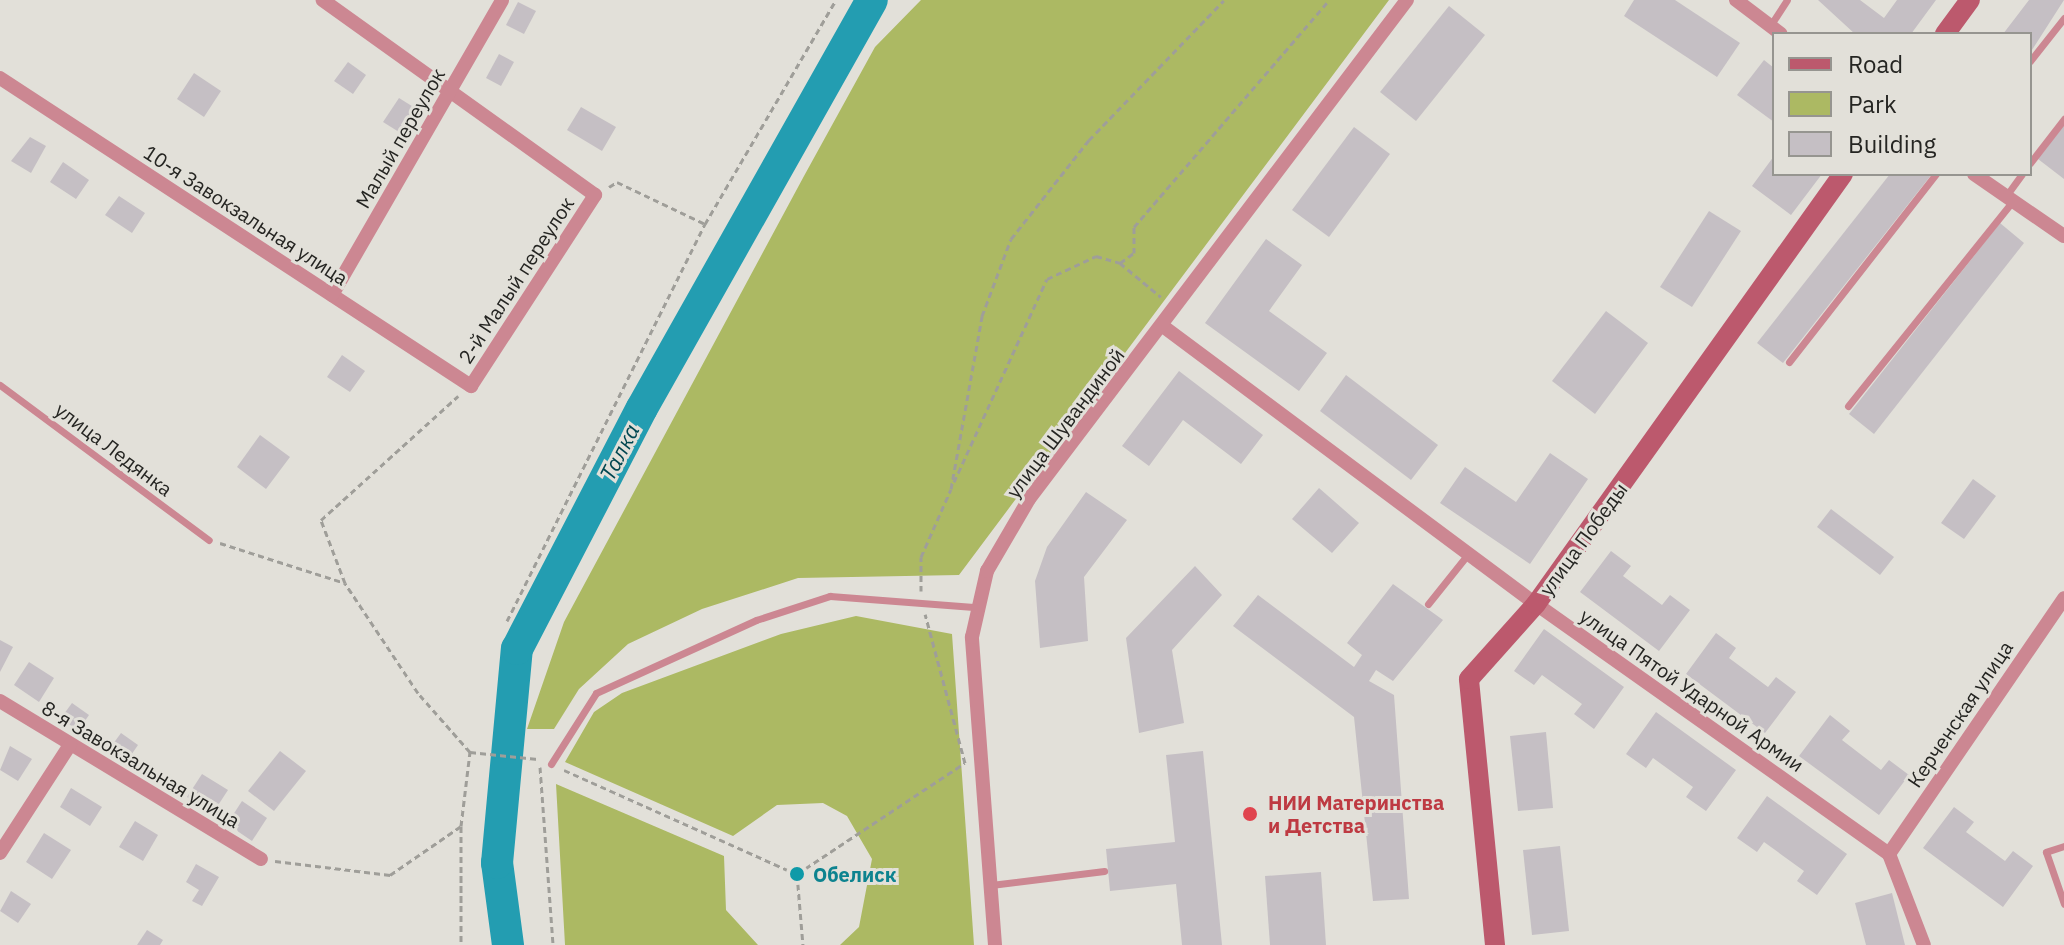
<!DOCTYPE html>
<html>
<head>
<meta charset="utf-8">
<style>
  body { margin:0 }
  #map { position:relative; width:2064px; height:945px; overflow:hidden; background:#e2e0d9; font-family:"IBM Plex Sans",sans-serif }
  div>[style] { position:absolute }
  .green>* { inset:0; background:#acb963 }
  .river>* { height:32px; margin:-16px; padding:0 16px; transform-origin:16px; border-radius:16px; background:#239db1 }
  .building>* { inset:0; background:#c5bfc4 }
  .path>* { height:3px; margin-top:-1.5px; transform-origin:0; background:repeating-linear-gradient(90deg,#9f9e99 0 6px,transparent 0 10px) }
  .lane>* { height:7px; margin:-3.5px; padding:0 3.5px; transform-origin:3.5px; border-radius:3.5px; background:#cc8792 }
  .street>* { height:14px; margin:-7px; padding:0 7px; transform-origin:7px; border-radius:7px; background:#cc8792 }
  .secondary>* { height:20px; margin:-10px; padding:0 10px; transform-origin:10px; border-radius:10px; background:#bc596d }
  .dots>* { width:22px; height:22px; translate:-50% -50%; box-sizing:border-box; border:4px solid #e2e0d9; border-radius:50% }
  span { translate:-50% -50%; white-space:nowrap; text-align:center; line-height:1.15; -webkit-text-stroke:6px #e2e0d9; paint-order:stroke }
  .street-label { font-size:20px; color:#252522 }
  .health-label { font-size:20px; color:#be3a42; font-weight:700 }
  .left { translate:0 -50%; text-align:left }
  .culture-label { font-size:20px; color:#0d838f; font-weight:700 }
  .water-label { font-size:22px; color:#004650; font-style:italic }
  .legend { position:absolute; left:1772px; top:32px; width:260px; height:144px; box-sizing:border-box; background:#e2e0d9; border:2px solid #969590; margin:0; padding:10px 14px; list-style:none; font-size:24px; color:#252522 }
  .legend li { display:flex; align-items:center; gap:16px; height:40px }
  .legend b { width:40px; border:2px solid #969590 }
</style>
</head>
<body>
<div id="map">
  <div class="green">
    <i style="clip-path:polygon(921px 0,1389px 0,959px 575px,798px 578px,702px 609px,628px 644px,579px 689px,554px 729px,527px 729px,564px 622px,804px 176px,875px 47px)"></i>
    <i style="clip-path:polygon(856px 616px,952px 634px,974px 945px,840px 945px,859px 927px,872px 859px,847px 816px,823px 803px,777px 805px,733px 836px,565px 762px,594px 712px,622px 693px,781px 634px)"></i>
    <i style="clip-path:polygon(556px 784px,724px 856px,726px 910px,758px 945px,565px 945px)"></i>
  </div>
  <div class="river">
    <i style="left:508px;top:945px;width:83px;rotate:-97.6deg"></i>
    <i style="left:497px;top:863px;width:215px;rotate:-84.7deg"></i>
    <i style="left:517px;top:649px;width:271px;rotate:-62.6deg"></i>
    <i style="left:642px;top:408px;width:468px;rotate:-60.6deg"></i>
  </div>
  <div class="building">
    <i style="clip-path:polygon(1634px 0,1675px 0,1740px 43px,1717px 77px,1624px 16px)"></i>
    <i style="clip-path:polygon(1818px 0,1860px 0,1884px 18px,1897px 0,1936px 0,1911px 34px,1855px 34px)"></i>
    <i style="clip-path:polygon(2029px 0,2064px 0,2030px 53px,2030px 34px,2003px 34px)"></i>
    <i style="clip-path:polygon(518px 2px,536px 11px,524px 34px,506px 25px)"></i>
    <i style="clip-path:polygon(1449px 6px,1485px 35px,1416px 121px,1380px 92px)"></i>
    <i style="clip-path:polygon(499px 54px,514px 62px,501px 86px,486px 78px)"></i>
    <i style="clip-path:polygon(1764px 60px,1774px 68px,1774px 122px,1737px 95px)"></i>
    <i style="clip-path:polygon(348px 62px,366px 75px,353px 94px,334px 81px)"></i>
    <i style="clip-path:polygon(194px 73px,221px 91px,204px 117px,177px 99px)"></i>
    <i style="clip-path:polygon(399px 98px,423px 113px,407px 137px,383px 122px)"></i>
    <i style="clip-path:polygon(581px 107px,616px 127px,602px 151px,567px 130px)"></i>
    <i style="clip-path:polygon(2064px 125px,2064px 179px,2038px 159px)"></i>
    <i style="clip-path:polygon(1354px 127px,1390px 154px,1329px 237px,1292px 210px)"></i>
    <i style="clip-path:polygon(30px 137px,46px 146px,31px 173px,11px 161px)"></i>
    <i style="clip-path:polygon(1774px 156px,1774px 174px,1822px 174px,1791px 215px,1752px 186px)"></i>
    <i style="clip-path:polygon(63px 162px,89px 180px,76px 199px,50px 182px)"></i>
    <i style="clip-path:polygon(1890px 174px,1932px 174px,1783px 363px,1757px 343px)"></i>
    <i style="clip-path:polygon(119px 196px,145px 213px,132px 233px,105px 215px)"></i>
    <i style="clip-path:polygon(1709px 211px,1741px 231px,1692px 307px,1660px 287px)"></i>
    <i style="clip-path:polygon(2000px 223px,2024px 243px,1874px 434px,1849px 414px)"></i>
    <i style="clip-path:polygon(1266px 239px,1302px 265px,1269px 311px,1327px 353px,1299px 391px,1205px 323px)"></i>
    <i style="clip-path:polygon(1606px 311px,1648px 343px,1595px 414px,1552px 381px)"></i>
    <i style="clip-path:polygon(342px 355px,365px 371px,350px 392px,327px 377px)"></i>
    <i style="clip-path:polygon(1179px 371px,1263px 435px,1241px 464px,1183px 420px,1149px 466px,1122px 446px)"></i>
    <i style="clip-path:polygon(1346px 375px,1438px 445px,1411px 480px,1320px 411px)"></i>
    <i style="clip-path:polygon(260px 435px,290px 457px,266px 489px,237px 467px)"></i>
    <i style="clip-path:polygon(1550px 453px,1588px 479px,1530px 564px,1440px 503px,1465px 467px,1516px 502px)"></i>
    <i style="clip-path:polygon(1973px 479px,1996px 496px,1964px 539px,1941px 523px)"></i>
    <i style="clip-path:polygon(1319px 488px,1359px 523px,1332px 553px,1292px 519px)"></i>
    <i style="clip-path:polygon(1086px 492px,1127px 520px,1084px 577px,1088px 641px,1040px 648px,1035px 581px,1047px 547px)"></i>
    <i style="clip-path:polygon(1831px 509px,1894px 557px,1880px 575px,1817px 527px)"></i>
    <i style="clip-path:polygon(1611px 551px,1631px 566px,1623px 576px,1662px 605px,1670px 595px,1690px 610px,1659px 651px,1580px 592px)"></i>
    <i style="clip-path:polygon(1195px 566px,1222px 595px,1172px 650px,1184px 723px,1139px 733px,1126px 638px)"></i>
    <i style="clip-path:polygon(1393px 584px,1443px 620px,1393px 681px,1376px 670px,1369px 681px,1394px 695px,1409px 899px,1373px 901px,1354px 717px,1233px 626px,1258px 595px,1354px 667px,1362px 655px,1347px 643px)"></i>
    <i style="clip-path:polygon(1544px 629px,1624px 687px,1594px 729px,1574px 714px,1582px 704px,1542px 675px,1534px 685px,1514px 671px)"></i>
    <i style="clip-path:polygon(1716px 633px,1736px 648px,1729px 658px,1768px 687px,1776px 677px,1796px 692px,1765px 733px,1686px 674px)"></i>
    <i style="clip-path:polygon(0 640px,13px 647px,0 672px)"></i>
    <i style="clip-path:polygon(29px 662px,54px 678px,39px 702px,14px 685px)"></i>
    <i style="clip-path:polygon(72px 703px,89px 715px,78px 731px,61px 718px)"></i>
    <i style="clip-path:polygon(1656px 712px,1736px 770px,1706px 811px,1686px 797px,1693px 787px,1653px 758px,1646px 768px,1626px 754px)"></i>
    <i style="clip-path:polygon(1830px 715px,1850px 731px,1842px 740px,1881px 770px,1889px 760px,1909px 775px,1879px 815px,1799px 756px)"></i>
    <i style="clip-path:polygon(1546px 732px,1553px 808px,1518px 811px,1510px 736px)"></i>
    <i style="clip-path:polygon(121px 733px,138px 745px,127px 761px,110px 748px)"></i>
    <i style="clip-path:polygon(10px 746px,32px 759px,18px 781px,0 770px)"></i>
    <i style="clip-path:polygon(280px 751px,306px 771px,274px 811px,248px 791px)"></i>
    <i style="clip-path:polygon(1203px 751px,1222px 945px,1182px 945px,1176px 884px,1110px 891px,1106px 849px,1175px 842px,1166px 755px)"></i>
    <i style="clip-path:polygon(202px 774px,228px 790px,213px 813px,187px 797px)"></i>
    <i style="clip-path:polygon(71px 788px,102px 807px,90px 826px,60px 807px)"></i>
    <i style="clip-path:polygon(1767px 796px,1847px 854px,1817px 895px,1797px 881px,1804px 871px,1764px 842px,1757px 852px,1737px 838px)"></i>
    <i style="clip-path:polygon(242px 801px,267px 818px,252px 841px,227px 824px)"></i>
    <i style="clip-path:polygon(1954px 807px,1974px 822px,1966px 832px,2005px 861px,2013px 851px,2033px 866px,2003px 907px,1923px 848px)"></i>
    <i style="clip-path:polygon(135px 821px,158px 835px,143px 861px,119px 847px)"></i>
    <i style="clip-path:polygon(44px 833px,71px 850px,52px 879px,26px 862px)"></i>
    <i style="clip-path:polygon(1560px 846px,1569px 931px,1532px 935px,1523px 850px)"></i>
    <i style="clip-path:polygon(196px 864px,219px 877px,202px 906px,192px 901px,199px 890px,186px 882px)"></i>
    <i style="clip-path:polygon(1321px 872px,1326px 945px,1270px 945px,1265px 876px)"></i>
    <i style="clip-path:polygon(11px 891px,31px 904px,18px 923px,0 911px)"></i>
    <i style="clip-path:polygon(1892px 893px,1905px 945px,1866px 945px,1855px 903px)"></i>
    <i style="clip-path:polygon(147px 930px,163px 940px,160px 945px,137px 945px)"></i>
  </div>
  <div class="path">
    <i style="left:609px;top:187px;width:9px;rotate:-32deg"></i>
    <i style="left:617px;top:182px;width:98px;rotate:25.5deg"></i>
    <i style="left:705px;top:224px;width:259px;rotate:-59.7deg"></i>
    <i style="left:1120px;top:263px;width:17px;rotate:-36deg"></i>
    <i style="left:1134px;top:253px;width:26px;rotate:-90deg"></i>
    <i style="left:1134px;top:227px;width:299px;rotate:-49.3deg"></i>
    <i style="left:954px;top:482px;width:223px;rotate:-65.4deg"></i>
    <i style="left:1047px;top:279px;width:54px;rotate:-25.1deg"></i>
    <i style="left:1096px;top:256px;width:25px;rotate:16deg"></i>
    <i style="left:1120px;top:263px;width:53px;rotate:39.7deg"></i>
    <i style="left:220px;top:543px;width:131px;rotate:17.7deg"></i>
    <i style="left:921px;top:591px;width:34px;rotate:-90deg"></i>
    <i style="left:921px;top:557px;width:74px;rotate:-66.2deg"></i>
    <i style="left:951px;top:489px;width:176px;rotate:-79.8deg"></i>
    <i style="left:982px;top:316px;width:82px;rotate:-69.4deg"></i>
    <i style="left:1011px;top:239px;width:126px;rotate:-51.8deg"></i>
    <i style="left:1089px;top:140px;width:194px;rotate:-46deg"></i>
    <i style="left:507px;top:621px;width:444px;rotate:-63.5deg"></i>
    <i style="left:470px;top:752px;width:68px;rotate:5.9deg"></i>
    <i style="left:540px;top:767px;width:178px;rotate:85.8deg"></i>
    <i style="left:564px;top:770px;width:255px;rotate:24.1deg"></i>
    <i style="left:797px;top:874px;width:71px;rotate:85.2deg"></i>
    <i style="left:461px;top:826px;width:119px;rotate:90deg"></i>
    <i style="left:275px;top:861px;width:116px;rotate:6.9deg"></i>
    <i style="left:390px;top:875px;width:86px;rotate:-34.6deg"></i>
    <i style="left:461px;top:826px;width:75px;rotate:-83.1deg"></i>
    <i style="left:470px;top:752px;width:79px;rotate:-131.4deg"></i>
    <i style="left:418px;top:693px;width:132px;rotate:-123.6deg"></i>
    <i style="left:345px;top:583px;width:67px;rotate:-110.9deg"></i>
    <i style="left:321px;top:520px;width:185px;rotate:-42.1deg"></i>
    <i style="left:797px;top:874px;width:201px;rotate:-33.5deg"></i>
    <i style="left:965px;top:763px;width:154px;rotate:-105deg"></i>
  </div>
  <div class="lane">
    <i style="left:1770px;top:26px;width:31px;rotate:-57deg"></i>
    <i style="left:2030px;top:61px;width:55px;rotate:-51.7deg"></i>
    <i style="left:2030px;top:163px;width:56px;rotate:-52.3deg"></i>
    <i style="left:2006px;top:196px;width:27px;rotate:-54deg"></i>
    <i style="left:1789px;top:362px;width:239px;rotate:-52deg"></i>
    <i style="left:0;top:385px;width:260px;rotate:36.6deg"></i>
    <i style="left:1848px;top:406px;width:263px;rotate:-51.2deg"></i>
    <i style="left:1428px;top:604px;width:64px;rotate:-51.3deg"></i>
    <i style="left:551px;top:764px;width:84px;rotate:-57.6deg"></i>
    <i style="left:596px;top:693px;width:176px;rotate:-24.5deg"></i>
    <i style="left:756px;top:620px;width:78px;rotate:-18deg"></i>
    <i style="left:830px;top:596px;width:144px;rotate:4.4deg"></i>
    <i style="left:2064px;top:846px;width:19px;rotate:162deg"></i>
    <i style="left:2046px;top:852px;width:55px;rotate:70.9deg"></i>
    <i style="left:991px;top:885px;width:114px;rotate:-7.1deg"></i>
  </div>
  <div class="street">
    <i style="left:1736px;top:0;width:56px;rotate:37.1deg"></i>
    <i style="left:0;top:78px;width:563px;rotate:33.18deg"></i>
    <i style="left:471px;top:386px;width:228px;rotate:-57deg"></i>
    <i style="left:595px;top:195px;width:335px;rotate:-144.4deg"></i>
    <i style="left:1974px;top:174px;width:109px;rotate:34.6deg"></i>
    <i style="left:332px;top:295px;width:340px;rotate:-60deg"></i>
    <i style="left:1164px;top:327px;width:464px;rotate:36.7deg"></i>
    <i style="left:1536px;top:604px;width:433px;rotate:35.3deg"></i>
    <i style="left:1889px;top:854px;width:97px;rotate:69deg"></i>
    <i style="left:0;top:701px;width:305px;rotate:31.2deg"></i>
    <i style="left:0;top:853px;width:129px;rotate:-57.1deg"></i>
    <i style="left:1889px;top:854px;width:310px;rotate:-55.6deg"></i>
    <i style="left:995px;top:945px;width:309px;rotate:-94.3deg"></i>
    <i style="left:972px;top:637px;width:68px;rotate:-77.2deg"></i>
    <i style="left:987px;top:571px;width:83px;rotate:-59.7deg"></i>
    <i style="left:1029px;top:499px;width:626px;rotate:-52.86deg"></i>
  </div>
  <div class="secondary">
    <i style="left:1945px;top:34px;width:42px;rotate:-53.7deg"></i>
    <i style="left:1495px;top:945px;width:267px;rotate:-95.6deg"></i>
    <i style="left:1469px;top:679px;width:101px;rotate:-48.2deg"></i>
    <i style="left:1536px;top:604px;width:528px;rotate:-54.47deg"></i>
  </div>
  <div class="dots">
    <i style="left:1250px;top:814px;background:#e0444e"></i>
    <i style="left:797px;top:874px;background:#0f9aa8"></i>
  </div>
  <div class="street-label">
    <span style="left:400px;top:138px;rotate:-60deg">Малый переулок</span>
    <span style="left:246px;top:215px;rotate:33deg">10-я Завокзальная улица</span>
    <span style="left:516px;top:280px;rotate:-57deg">2-й Малый переулок</span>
    <span style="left:1065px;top:423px;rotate:-53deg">улица Шувандиной</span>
    <span style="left:114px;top:449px;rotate:37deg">улица Ледянка</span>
    <span style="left:1583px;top:539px;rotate:-54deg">улица Победы</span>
    <span style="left:1692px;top:690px;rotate:35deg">улица Пятой Ударной Армии</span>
    <span style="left:1960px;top:714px;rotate:-56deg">Керченская улица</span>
    <span style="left:141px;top:764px;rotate:31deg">8-я Завокзальная улица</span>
  </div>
  <div class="health-label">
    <span class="left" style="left:1268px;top:814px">НИИ Материнства<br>и Детства</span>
  </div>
  <div class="culture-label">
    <span class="left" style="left:813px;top:874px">Обелиск</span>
  </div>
  <div class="water-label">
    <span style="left:619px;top:452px;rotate:-63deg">Талка</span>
  </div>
  <ul class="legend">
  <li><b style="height:10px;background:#bc596d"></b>Road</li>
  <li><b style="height:22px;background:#acb963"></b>Park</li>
  <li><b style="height:22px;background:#c5bfc4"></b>Building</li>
  </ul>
</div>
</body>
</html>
